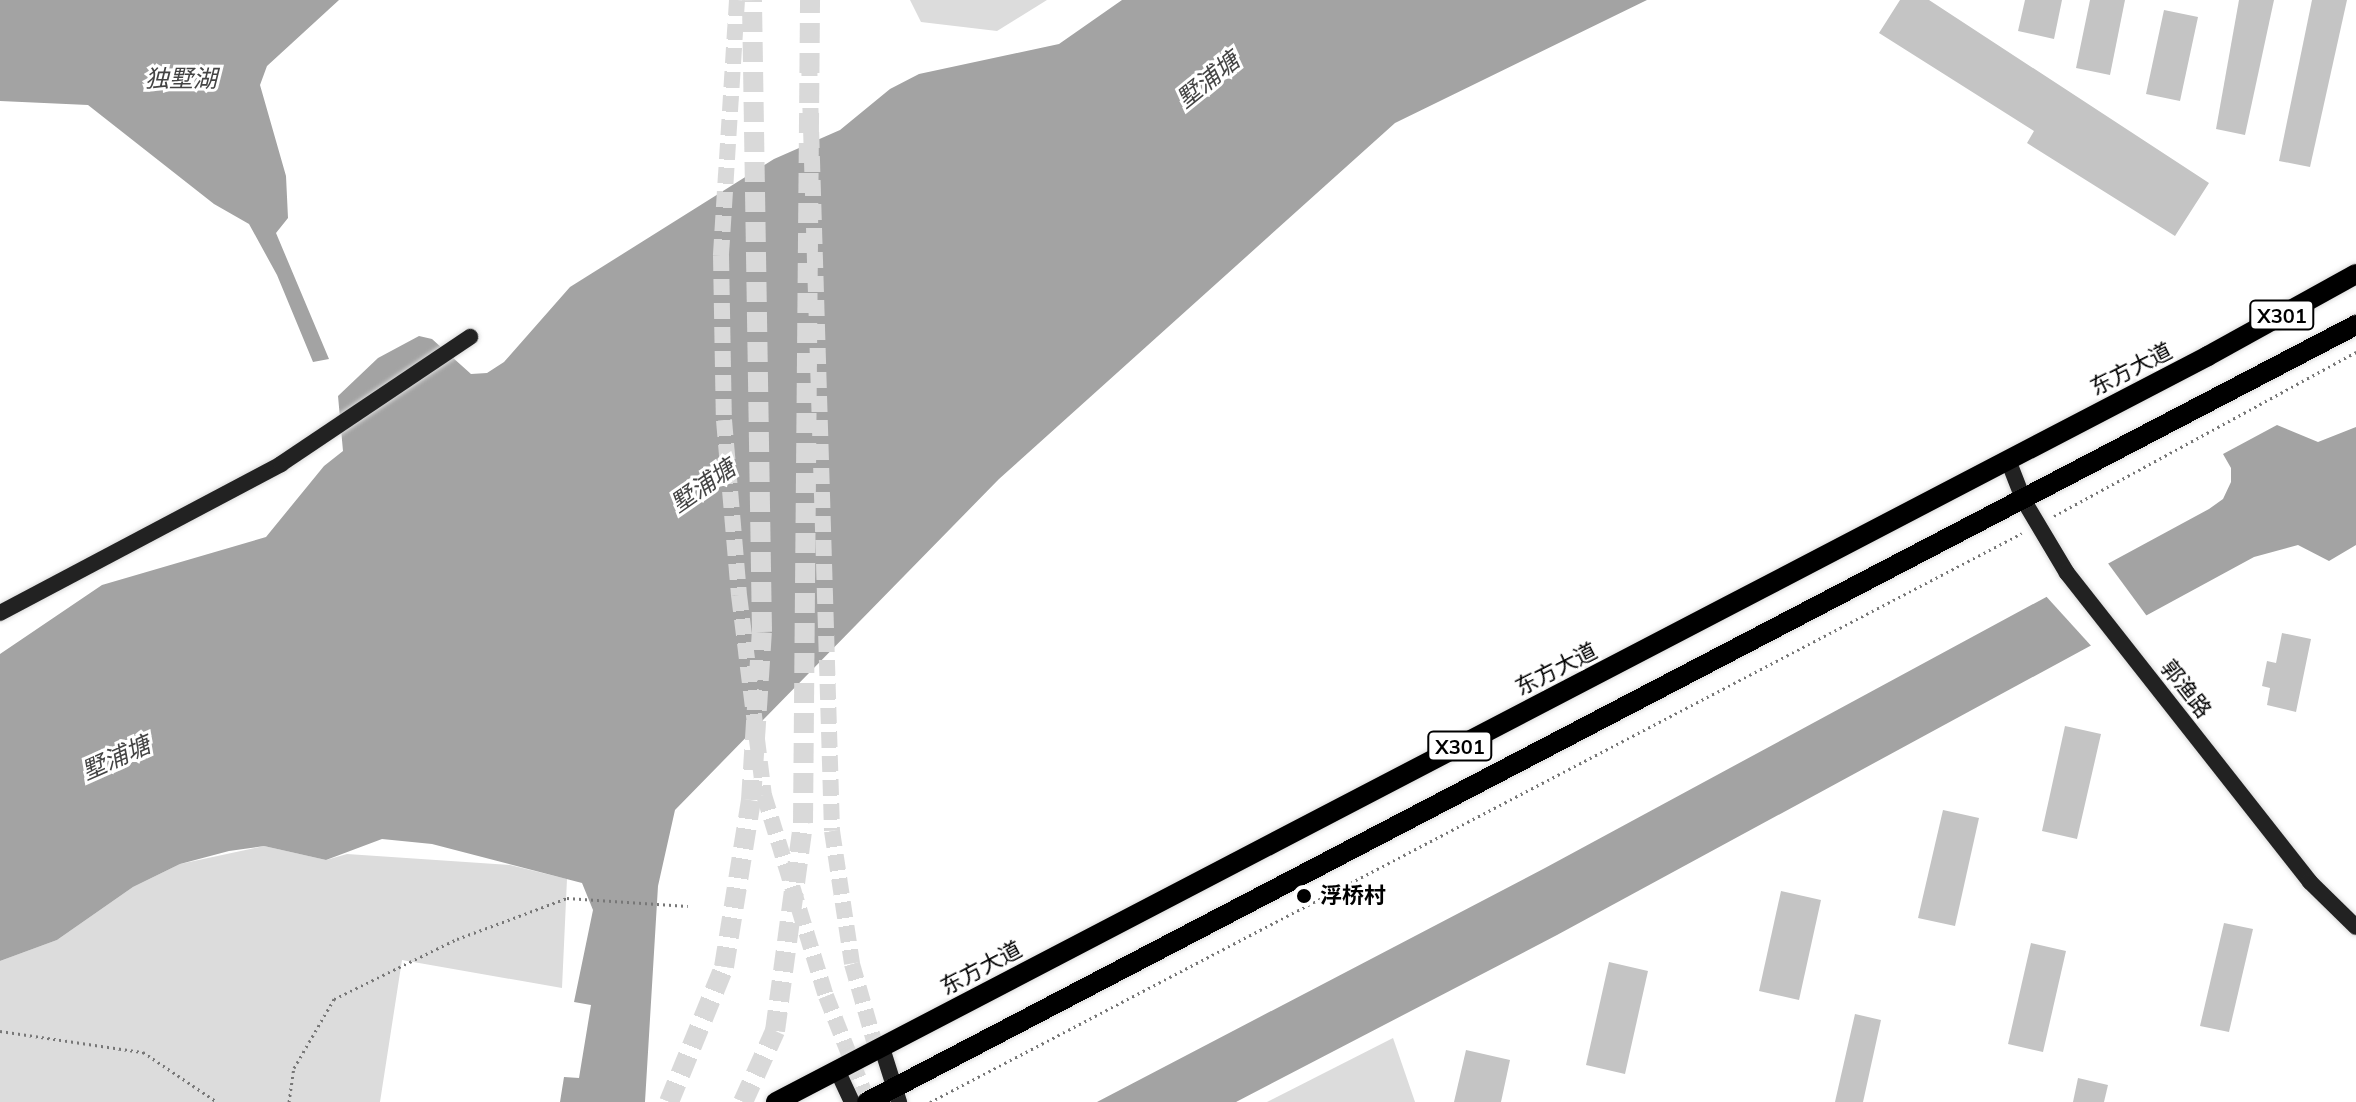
<!DOCTYPE html>
<html>
<head>
<meta charset="utf-8">
<style>
  body { margin:0 }
  #map { position:relative; width:2356px; height:1102px; overflow:hidden; background:#fff; font-family:Mulish,"Noto Sans SC",sans-serif }
  div>[style] { position:absolute }
  .green>* { inset:0; background:#dcdcdc }
  .water>* { inset:0; background:#a3a3a3 }
  .pier>* { inset:0; background:#fff }
  .building>* { inset:0; background:#c4c4c4 }
  .secondary-tunnel>* { height:16px; margin-top:-8px; transform-origin:0; background:repeating-linear-gradient(90deg,#d9d9d9 0 16px,transparent 0 24px) }
  .primary-tunnel>* { height:20px; margin-top:-10px; transform-origin:0; background:repeating-linear-gradient(90deg,#d9d9d9 0 20px,transparent 0 30px) }
  .path>* { height:3px; margin-top:-1.5px; transform-origin:0; background:repeating-linear-gradient(90deg,#777 0 2px,transparent 0 6px) }
  .roads { filter:drop-shadow(0 0 2px #dbdbdb) drop-shadow(0 0 2px #dbdbdb) }
  .secondary>* { height:16px; margin:-8px; padding:0 8px; transform-origin:8px; border-radius:8px; background:#222 }
  .primary>* { height:20px; margin:-10px; padding:0 10px; transform-origin:10px; border-radius:10px; background:#000 }
  .dots>* { width:22px; height:22px; translate:-50% -50%; box-sizing:border-box; border:4px solid #fff; border-radius:50% }
  span { translate:-50% -50%; white-space:nowrap; text-align:center; line-height:1.15; -webkit-text-stroke:6px #fff; paint-order:stroke }
  .shield-label span { padding:2px 6px; background:#fff; border:2px solid; border-radius:6px; -webkit-text-stroke-width:0 }
  .shield-label { font-size:20px; color:#000; font-weight:700 }
  .street-label { font-size:22px; color:#000 }
  .poi-label { font-size:22px; color:#000; font-weight:700 }
  .left { translate:0 -50%; text-align:left }
  .water-label { font-size:24px; color:#444; font-style:italic }
</style>
</head>
<body>
<div id="map">
  <div class="green">
    <i style="clip-path:polygon(910px 0,1047px 0,997px 31px,921px 22px)"></i>
    <i style="clip-path:polygon(264px 846px,326px 860px,347px 854px,510px 865px,567px 879px,562px 988px,402px 960px,380px 1102px,0 1102px,0 961px,57px 940px,133px 887px,180px 864px)"></i>
    <i style="clip-path:polygon(1393px 1038px,1415px 1102px,1267px 1102px)"></i>
  </div>
  <div class="water">
    <i style="clip-path:polygon(0 0,339px 0,267px 66px,260px 85px,286px 176px,288px 218px,276px 233px,329px 359px,313px 362px,277px 275px,249px 224px,214px 204px,88px 105px,0 101px)"></i>
    <i style="clip-path:polygon(1122px 0,1647px 0,1395px 123px,999px 479px,675px 810px,658px 886px,645px 1102px,560px 1102px,564px 1077px,579px 1078px,591px 1005px,574px 1002px,593px 910px,582px 883px,432px 844px,382px 839px,326px 860px,264px 846px,229px 851px,180px 864px,133px 887px,57px 940px,0 961px,0 654px,102px 585px,266px 537px,324px 466px,343px 451px,338px 396px,378px 358px,419px 336px,432px 339px,471px 374px,487px 373px,504px 362px,570px 287px,774px 159px,840px 130px,890px 89px,919px 74px,1059px 44px)"></i>
    <i style="clip-path:polygon(2277px 425px,2318px 442px,2356px 427px,2356px 545px,2329px 561px,2298px 545px,2254px 557px,1557px 935px,1236px 1102px,1097px 1102px,1545px 868px,2209px 509px,2223px 499px,2231px 482px,2231px 468px,2223px 454px)"></i>
  </div>
  <div class="pier">
    <i style="clip-path:polygon(2107px 562px,2149px 619px,2094px 649px,2044px 594px)"></i>
  </div>
  <div class="building">
    <i style="clip-path:polygon(1900px 0,1929px 0,2209px 183px,2175px 236px,2027px 143px,2034px 131px,1879px 33px)"></i>
    <i style="clip-path:polygon(2025px 0,2062px 0,2054px 39px,2018px 31px)"></i>
    <i style="clip-path:polygon(2090px 0,2125px 0,2110px 75px,2076px 68px)"></i>
    <i style="clip-path:polygon(2239px 0,2274px 0,2245px 135px,2216px 129px)"></i>
    <i style="clip-path:polygon(2312px 0,2347px 0,2310px 167px,2279px 161px)"></i>
    <i style="clip-path:polygon(2164px 10px,2198px 17px,2180px 101px,2146px 94px)"></i>
    <i style="clip-path:polygon(2282px 633px,2311px 639px,2296px 712px,2267px 705px,2270px 688px,2262px 686px,2267px 661px,2276px 663px)"></i>
    <i style="clip-path:polygon(2065px 726px,2101px 734px,2077px 839px,2042px 831px)"></i>
    <i style="clip-path:polygon(1943px 810px,1979px 818px,1955px 926px,1918px 918px)"></i>
    <i style="clip-path:polygon(1781px 891px,1821px 900px,1799px 1000px,1759px 991px)"></i>
    <i style="clip-path:polygon(2224px 923px,2253px 929px,2229px 1032px,2200px 1026px)"></i>
    <i style="clip-path:polygon(2031px 943px,2066px 951px,2043px 1052px,2008px 1044px)"></i>
    <i style="clip-path:polygon(1609px 962px,1648px 971px,1625px 1074px,1586px 1065px)"></i>
    <i style="clip-path:polygon(1855px 1014px,1881px 1020px,1863px 1102px,1835px 1102px)"></i>
    <i style="clip-path:polygon(1466px 1050px,1510px 1060px,1501px 1102px,1454px 1102px)"></i>
    <i style="clip-path:polygon(2078px 1078px,2108px 1085px,2104px 1102px,2073px 1102px)"></i>
  </div>
  <div class="secondary-tunnel">
    <i style="left:737px;top:0;width:256px;rotate:93.6deg"></i>
    <i style="left:721px;top:255px;width:165px;rotate:89deg"></i>
    <i style="left:724px;top:420px;width:176px;rotate:85.1deg"></i>
    <i style="left:739px;top:595px;width:202px;rotate:82.9deg"></i>
    <i style="left:764px;top:795px;width:210px;rotate:72.9deg"></i>
    <i style="left:826px;top:996px;width:114px;rotate:68.4deg"></i>
    <i style="left:809px;top:60px;width:771px;rotate:88.29deg"></i>
    <i style="left:832px;top:831px;width:134px;rotate:81.4deg"></i>
    <i style="left:852px;top:964px;width:98px;rotate:74deg"></i>
  </div>
  <div class="primary-tunnel">
    <i style="left:669px;top:1102px;width:146px;rotate:-67.8deg"></i>
    <i style="left:724px;top:967px;width:169px;rotate:-80.8deg"></i>
    <i style="left:751px;top:800px;width:168px;rotate:-86.3deg"></i>
    <i style="left:762px;top:632px;width:632px;rotate:-90.91deg"></i>
    <i style="left:743px;top:1102px;width:78px;rotate:-65.7deg"></i>
    <i style="left:775px;top:1031px;width:210px;rotate:-82.3deg"></i>
    <i style="left:803px;top:823px;width:823px;rotate:-89.51deg"></i>
  </div>
  <div class="path">
    <i style="left:2054px;top:516px;width:344px;rotate:-28.5deg"></i>
    <i style="left:0;top:1031px;width:145px;rotate:8.4deg"></i>
    <i style="left:143px;top:1052px;width:89px;rotate:34deg"></i>
    <i style="left:289px;top:1102px;width:34px;rotate:-82deg"></i>
    <i style="left:294px;top:1068px;width:80px;rotate:-59.9deg"></i>
    <i style="left:334px;top:999px;width:137px;rotate:-26deg"></i>
    <i style="left:457px;top:939px;width:117px;rotate:-20.4deg"></i>
    <i style="left:567px;top:898px;width:121px;rotate:3.8deg"></i>
    <i style="left:930px;top:1102px;width:1231px;rotate:-27.52deg"></i>
  </div>
  <div class="roads">
    <div class="secondary">
      <i style="left:2008px;top:460px;width:44px;rotate:68.7deg"></i>
      <i style="left:2024px;top:501px;width:84px;rotate:59.2deg"></i>
      <i style="left:2067px;top:573px;width:393px;rotate:51.8deg"></i>
      <i style="left:2310px;top:882px;width:64px;rotate:44.4deg"></i>
      <i style="left:0;top:613px;width:318px;rotate:-27.9deg"></i>
      <i style="left:281px;top:464px;width:228px;rotate:-33.9deg"></i>
      <i style="left:882px;top:1048px;width:57px;rotate:72.5deg"></i>
      <i style="left:837px;top:1070px;width:35px;rotate:65deg"></i>
    </div>
    <div class="primary">
      <i style="left:776px;top:1102px;width:1615px;rotate:-27.52deg"></i>
      <i style="left:2208px;top:356px;width:169px;rotate:-29deg"></i>
      <i style="left:867px;top:1102px;width:1680px;rotate:-27.56deg"></i>
    </div>
  </div>
  <div class="dots">
    <i style="left:1304px;top:896px;background:#000"></i>
  </div>
  <div class="shield-label">
    <span style="left:2282px;top:315px">X301</span>
    <span style="left:1460px;top:746px">X301</span>
  </div>
  <div class="street-label">
    <span style="left:2131px;top:369px;rotate:-27deg">东方大道</span>
    <span style="left:1556px;top:669px;rotate:-27deg">东方大道</span>
    <span style="left:2186px;top:689px;rotate:52deg">郭渔路</span>
    <span style="left:981px;top:968px;rotate:-28deg">东方大道</span>
  </div>
  <div class="poi-label">
    <span class="left" style="left:1320px;top:896px">浮桥村</span>
  </div>
  <div class="water-label">
    <span style="left:181px;top:79px">独墅湖</span>
    <span style="left:1208px;top:80px;rotate:-39deg">墅浦塘</span>
    <span style="left:703px;top:486px;rotate:-35deg">墅浦塘</span>
    <span style="left:116px;top:758px;rotate:-24deg">墅浦塘</span>
  </div>
</div>
</body>
</html>
